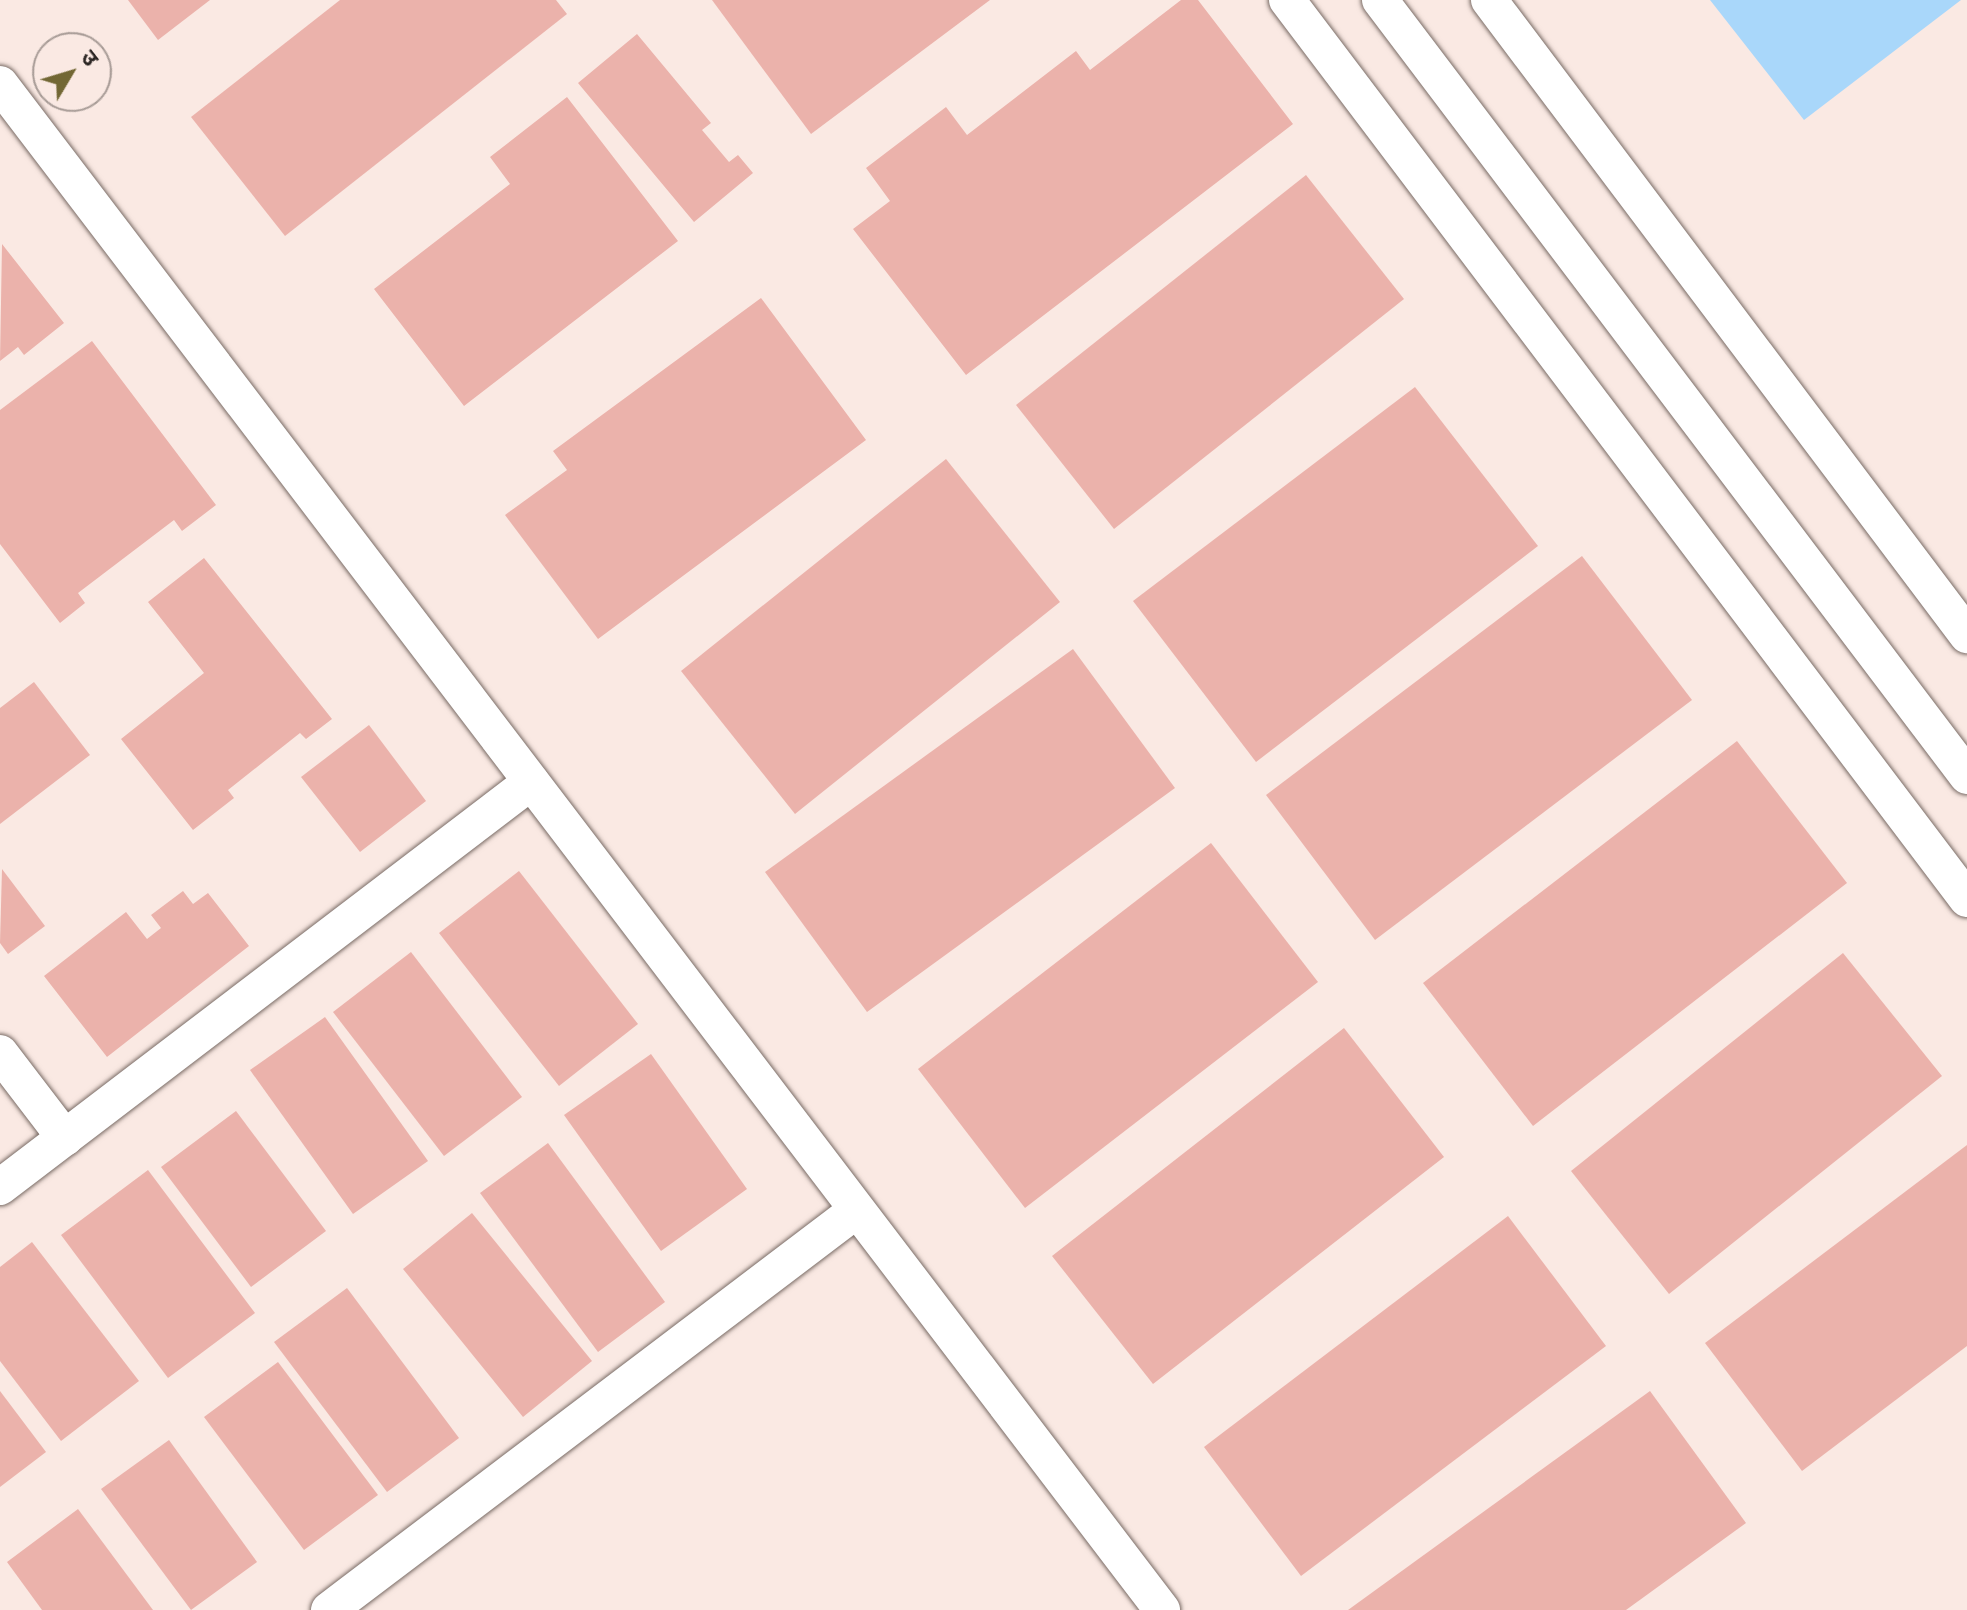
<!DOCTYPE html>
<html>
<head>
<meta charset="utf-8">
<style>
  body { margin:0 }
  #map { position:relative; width:1967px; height:1610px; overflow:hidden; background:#fae9e3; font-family:"Zilla Slab","Noto Sans Devanagari",serif }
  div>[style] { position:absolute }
  .water>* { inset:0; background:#a9d7fa }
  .building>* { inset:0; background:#ebb2ab }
  .roads { filter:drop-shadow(0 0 2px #796b65) drop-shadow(0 0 2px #796b65) }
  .minor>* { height:36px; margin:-18px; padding:0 18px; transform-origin:18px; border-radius:18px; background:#fff }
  span { translate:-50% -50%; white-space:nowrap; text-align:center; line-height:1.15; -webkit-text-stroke:6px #fae9e3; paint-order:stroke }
  .north { position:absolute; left:32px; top:32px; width:80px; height:80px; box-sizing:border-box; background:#fae9e3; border:2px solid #a79b96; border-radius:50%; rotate:52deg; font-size:22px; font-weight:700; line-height:32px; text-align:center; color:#2b2523 }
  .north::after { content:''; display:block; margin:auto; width:28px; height:36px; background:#726734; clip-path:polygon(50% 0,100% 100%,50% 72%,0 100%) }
</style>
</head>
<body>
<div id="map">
  <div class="water">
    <i style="clip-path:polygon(1710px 0,1961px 0,1804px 120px)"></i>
  </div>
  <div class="building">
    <i style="clip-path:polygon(128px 0,210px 0,158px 40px)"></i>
    <i style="clip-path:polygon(340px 0,556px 0,567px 14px,285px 236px,191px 117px)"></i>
    <i style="clip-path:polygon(712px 0,990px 0,811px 134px)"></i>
    <i style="clip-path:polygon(1181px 0,1198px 0,1293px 124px,966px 375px,853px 229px,890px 201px,866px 168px,946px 107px,967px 135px,1076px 51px,1090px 70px)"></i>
    <i style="clip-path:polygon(637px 34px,711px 123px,702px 130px,729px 162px,738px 155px,753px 173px,694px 222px,578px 83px)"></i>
    <i style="clip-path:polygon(567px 97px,678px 241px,464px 406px,374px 289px,510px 184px,490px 157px)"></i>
    <i style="clip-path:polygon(1306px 175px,1404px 299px,1114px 529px,1016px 405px)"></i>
    <i style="clip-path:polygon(2px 244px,64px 323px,24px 355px,18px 347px,0 361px)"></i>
    <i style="clip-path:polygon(761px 298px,866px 440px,598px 639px,505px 515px,567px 470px,553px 451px)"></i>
    <i style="clip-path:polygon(92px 341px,216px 505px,182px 531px,174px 520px,78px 593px,85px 603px,60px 623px,0 544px,0 410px)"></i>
    <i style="clip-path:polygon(1415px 387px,1538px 546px,1256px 762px,1133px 601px)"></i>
    <i style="clip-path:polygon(946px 459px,1060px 602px,795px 814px,681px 671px)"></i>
    <i style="clip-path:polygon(1582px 556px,1692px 700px,1375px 940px,1266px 795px)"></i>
    <i style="clip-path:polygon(204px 558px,332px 719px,306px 739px,300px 733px,228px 790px,234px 798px,193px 830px,121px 739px,204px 673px,148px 602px)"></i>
    <i style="clip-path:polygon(1073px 649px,1175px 788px,867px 1012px,765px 872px)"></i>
    <i style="clip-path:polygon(34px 682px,90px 755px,0 824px,0 708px)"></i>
    <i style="clip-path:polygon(369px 725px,426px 801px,360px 852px,301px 777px)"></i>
    <i style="clip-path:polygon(1737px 741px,1847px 883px,1533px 1126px,1423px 983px)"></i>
    <i style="clip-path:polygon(1211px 843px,1318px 982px,1025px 1208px,918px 1069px)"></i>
    <i style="clip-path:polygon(2px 869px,45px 926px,8px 954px,0 943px)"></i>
    <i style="clip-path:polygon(519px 871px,638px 1024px,559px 1086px,439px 933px)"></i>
    <i style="clip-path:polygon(183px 891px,193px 904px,208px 893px,249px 946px,107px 1057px,44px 976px,126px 912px,147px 939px,161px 928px,151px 915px)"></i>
    <i style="clip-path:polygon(411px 952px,522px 1097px,444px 1156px,333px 1012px)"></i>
    <i style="clip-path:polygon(1843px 953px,1942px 1076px,1669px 1294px,1571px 1171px)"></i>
    <i style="clip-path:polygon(325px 1017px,428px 1161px,353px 1214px,250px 1070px)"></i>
    <i style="clip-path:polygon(1344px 1028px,1444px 1157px,1153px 1384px,1052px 1256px)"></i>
    <i style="clip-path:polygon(651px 1054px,747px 1189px,661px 1251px,564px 1115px)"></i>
    <i style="clip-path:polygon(236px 1111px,326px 1231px,251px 1287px,161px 1167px)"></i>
    <i style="clip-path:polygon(548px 1143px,665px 1302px,598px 1352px,480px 1193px)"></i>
    <i style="clip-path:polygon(1967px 1145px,1967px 1346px,1802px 1471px,1705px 1343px)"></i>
    <i style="clip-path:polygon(148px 1170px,255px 1313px,168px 1378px,61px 1235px)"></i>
    <i style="clip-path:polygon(472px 1213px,592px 1361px,523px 1417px,403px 1269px)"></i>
    <i style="clip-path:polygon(1508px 1216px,1606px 1346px,1301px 1576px,1204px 1447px)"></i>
    <i style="clip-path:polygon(32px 1242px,139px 1381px,61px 1441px,0 1361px,0 1267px)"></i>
    <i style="clip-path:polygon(347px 1288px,459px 1438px,387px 1492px,274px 1342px)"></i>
    <i style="clip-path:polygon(278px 1362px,378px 1495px,304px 1550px,204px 1417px)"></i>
    <i style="clip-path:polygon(0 1391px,46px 1452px,0 1487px)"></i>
    <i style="clip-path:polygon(1650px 1391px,1746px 1523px,1626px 1610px,1348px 1610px)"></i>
    <i style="clip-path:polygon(169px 1440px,257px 1562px,191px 1610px,101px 1489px)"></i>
    <i style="clip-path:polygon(78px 1509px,153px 1610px,42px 1610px,7px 1562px)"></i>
  </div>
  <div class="roads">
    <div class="minor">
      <i style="left:1287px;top:0;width:1127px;rotate:52.9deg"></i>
      <i style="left:1380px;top:0;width:973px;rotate:52.89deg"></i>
      <i style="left:1489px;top:0;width:795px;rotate:53.03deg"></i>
      <i style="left:0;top:84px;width:1918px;rotate:52.71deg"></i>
      <i style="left:0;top:1053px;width:107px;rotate:52.6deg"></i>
      <i style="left:0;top:1187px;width:668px;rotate:-37.33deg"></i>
      <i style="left:329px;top:1610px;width:662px;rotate:-37.15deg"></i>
    </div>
  </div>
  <div class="north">उ</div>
</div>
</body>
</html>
